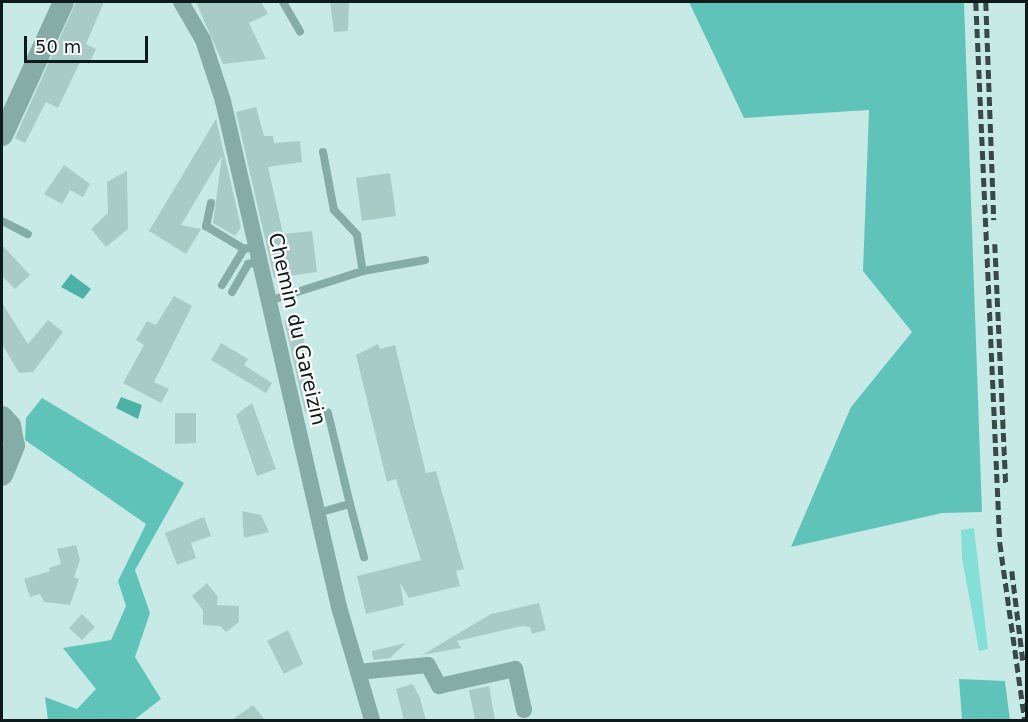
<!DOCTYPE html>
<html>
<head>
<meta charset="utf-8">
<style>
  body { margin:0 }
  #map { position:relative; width:1028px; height:722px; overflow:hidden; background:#c7eae6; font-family:"DejaVu Sans",sans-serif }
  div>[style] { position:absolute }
  .green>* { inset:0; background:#84dfd6 }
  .forest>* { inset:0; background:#60c3b9 }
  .water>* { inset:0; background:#4db1a8 }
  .building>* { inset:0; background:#a8cbc6 }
  .service>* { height:8px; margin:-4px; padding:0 4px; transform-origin:4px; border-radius:4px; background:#85aca7 }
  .minor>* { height:16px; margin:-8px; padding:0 8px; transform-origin:8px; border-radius:8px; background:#85aca7 }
  .tertiary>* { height:21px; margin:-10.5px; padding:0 10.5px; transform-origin:10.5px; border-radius:10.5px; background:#85aca7 }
  .rail>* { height:4.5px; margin-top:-2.25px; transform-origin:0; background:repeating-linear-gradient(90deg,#384a48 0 9px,transparent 0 13.5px) }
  span { translate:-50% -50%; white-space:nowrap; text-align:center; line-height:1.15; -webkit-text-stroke:4.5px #fff; paint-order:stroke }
  .street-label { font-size:20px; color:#0e1b1a }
  .frame { position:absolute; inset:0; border:3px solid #0e1b1a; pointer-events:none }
  .scale { position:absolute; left:24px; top:36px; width:124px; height:27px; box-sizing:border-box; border:3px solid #0e1b1a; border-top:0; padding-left:8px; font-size:18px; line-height:21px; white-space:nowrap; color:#0e1b1a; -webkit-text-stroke:4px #fff; paint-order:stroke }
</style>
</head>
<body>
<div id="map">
  <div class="green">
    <i style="clip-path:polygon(974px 528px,988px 649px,979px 651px,962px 558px,961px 530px)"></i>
  </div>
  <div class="forest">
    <i style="clip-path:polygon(689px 2px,964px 2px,982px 512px,942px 513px,791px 547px,851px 407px,912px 332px,863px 271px,869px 110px,744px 118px)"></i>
    <i style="clip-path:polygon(42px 398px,184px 483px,135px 570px,150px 613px,135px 657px,161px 699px,134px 720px,48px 720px,45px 697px,77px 709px,96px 689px,63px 648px,111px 640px,126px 606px,118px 581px,146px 524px,25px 440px,26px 418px)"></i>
    <i style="clip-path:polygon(959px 679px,1005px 681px,1010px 720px,962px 720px)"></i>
  </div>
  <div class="water">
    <i style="clip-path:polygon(71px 274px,91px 289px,83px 299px,61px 287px)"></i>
    <i style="clip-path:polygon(121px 397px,142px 405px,138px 419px,116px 408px)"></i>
  </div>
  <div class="building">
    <i style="clip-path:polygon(76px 2px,104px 2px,86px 44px,96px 49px,89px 64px,81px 60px,58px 108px,46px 102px,25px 143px,15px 138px)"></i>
    <i style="clip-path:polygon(196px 2px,261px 2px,268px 14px,249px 23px,266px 59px,223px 64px)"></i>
    <i style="clip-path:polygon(330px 2px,349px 2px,348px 31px,334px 32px)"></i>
    <i style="clip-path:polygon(256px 107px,264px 136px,273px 136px,274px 143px,300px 141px,302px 162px,268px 167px,283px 234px,312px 231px,317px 272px,274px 278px,236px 112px)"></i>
    <i style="clip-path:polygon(216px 119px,241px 227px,235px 236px,213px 223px,222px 156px,181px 225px,201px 229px,186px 254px,149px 231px)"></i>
    <i style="clip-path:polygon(64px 165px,90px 184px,83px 197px,70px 190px,62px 204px,44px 194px)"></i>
    <i style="clip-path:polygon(127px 171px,128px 229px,106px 247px,91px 229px,108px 213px,107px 182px)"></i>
    <i style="clip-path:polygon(390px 173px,396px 216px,362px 221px,356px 178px)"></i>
    <i style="clip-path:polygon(2px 245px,30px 275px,15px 289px,2px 276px)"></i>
    <i style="clip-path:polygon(174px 296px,192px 306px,154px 382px,169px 389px,161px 403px,123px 383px,144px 345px,136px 340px,147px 321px,156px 325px)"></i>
    <i style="clip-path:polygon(2px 303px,28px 344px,48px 320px,63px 332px,33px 372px,19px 373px,2px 344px)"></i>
    <i style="clip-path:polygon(298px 316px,320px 408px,305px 412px,284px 320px)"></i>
    <i style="clip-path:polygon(221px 343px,248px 359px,244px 365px,272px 383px,266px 393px,211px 360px)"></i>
    <i style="clip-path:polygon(378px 344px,380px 349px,395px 345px,426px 473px,436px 471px,464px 569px,456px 571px,460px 586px,409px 598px,400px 583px,404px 605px,366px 614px,357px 576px,421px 560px,396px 479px,387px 482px,356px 355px)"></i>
    <i style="clip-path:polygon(252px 403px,276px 469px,257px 476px,236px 415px)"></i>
    <i style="clip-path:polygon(175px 413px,196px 413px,196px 443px,175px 444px)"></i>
    <i style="clip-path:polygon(242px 511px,261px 515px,269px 532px,244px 538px)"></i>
    <i style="clip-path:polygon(204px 517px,211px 536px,191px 543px,196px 558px,177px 565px,165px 533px)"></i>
    <i style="clip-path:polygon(76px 545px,80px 560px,74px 577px,79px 579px,70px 605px,44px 602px,40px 594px,30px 597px,24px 579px,50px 571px,49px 568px,61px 564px,57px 549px)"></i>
    <i style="clip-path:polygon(207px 583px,218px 597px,217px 605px,239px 606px,239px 622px,226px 632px,220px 626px,203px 625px,203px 610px,192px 596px)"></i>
    <i style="clip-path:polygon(539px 603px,546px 630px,532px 634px,530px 627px,522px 626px,457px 641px,461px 648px,422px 655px,491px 614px)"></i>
    <i style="clip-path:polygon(82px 614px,95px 627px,82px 640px,69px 628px)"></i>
    <i style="clip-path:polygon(288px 630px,303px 664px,284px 674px,267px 641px)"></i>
    <i style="clip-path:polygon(406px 643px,390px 658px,373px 660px,372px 651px)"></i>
    <i style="clip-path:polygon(413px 684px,420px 698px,426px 720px,404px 720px,396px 689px)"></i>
    <i style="clip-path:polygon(489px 686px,495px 720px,475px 720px,469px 690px)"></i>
    <i style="clip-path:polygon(253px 705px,265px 720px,232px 720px)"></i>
  </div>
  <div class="service">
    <i style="left:283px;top:2px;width:34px;rotate:60deg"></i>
    <i style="left:323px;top:152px;width:59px;rotate:79.3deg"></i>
    <i style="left:334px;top:210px;width:34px;rotate:47deg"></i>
    <i style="left:357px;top:235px;width:36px;rotate:81deg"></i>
    <i style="left:211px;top:203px;width:24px;rotate:102deg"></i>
    <i style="left:206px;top:226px;width:44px;rotate:31.2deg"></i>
    <i style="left:244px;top:249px;width:13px;rotate:-13deg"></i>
    <i style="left:2px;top:221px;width:29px;rotate:27deg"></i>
    <i style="left:222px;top:285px;width:42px;rotate:-58.6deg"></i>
    <i style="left:232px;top:292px;width:32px;rotate:-60deg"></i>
    <i style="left:248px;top:264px;width:12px;rotate:-14deg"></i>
    <i style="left:269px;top:301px;width:99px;rotate:-17.7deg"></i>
    <i style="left:363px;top:271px;width:63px;rotate:-10.1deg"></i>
    <i style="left:350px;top:504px;width:55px;rotate:75.2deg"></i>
    <i style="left:318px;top:513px;width:33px;rotate:-16deg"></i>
    <i style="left:350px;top:504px;width:94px;rotate:-103.6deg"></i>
  </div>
  <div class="minor">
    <i style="left:181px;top:2px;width:44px;rotate:59.9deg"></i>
    <i style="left:203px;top:40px;width:64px;rotate:71.8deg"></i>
    <i style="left:223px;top:101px;width:519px;rotate:77.09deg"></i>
    <i style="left:339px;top:607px;width:118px;rotate:73.7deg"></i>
    <i style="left:358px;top:672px;width:70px;rotate:-5.7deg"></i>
    <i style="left:428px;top:665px;width:24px;rotate:62deg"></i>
    <i style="left:439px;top:686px;width:78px;rotate:-12.6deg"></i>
    <i style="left:515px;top:669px;width:42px;rotate:77.6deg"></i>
  </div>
  <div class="tertiary">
    <i style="left:2px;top:135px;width:146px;rotate:-65.4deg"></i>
    <i style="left:2px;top:416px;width:12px;rotate:48deg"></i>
    <i style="left:10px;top:425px;width:20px;rotate:79deg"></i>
    <i style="left:14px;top:445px;width:32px;rotate:112deg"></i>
  </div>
  <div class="rail">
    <i style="left:976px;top:2px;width:542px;rotate:87.46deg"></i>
    <i style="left:1000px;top:543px;width:179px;rotate:82deg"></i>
    <i style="left:986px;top:2px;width:218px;rotate:87.9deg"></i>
    <i style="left:995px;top:244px;width:240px;rotate:87.4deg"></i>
    <i style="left:1012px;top:571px;width:90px;rotate:83deg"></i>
  </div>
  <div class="street-label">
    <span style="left:297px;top:329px;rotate:77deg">Chemin du Gareizin</span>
  </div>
  <div class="frame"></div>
  <div class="scale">50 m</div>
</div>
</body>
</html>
